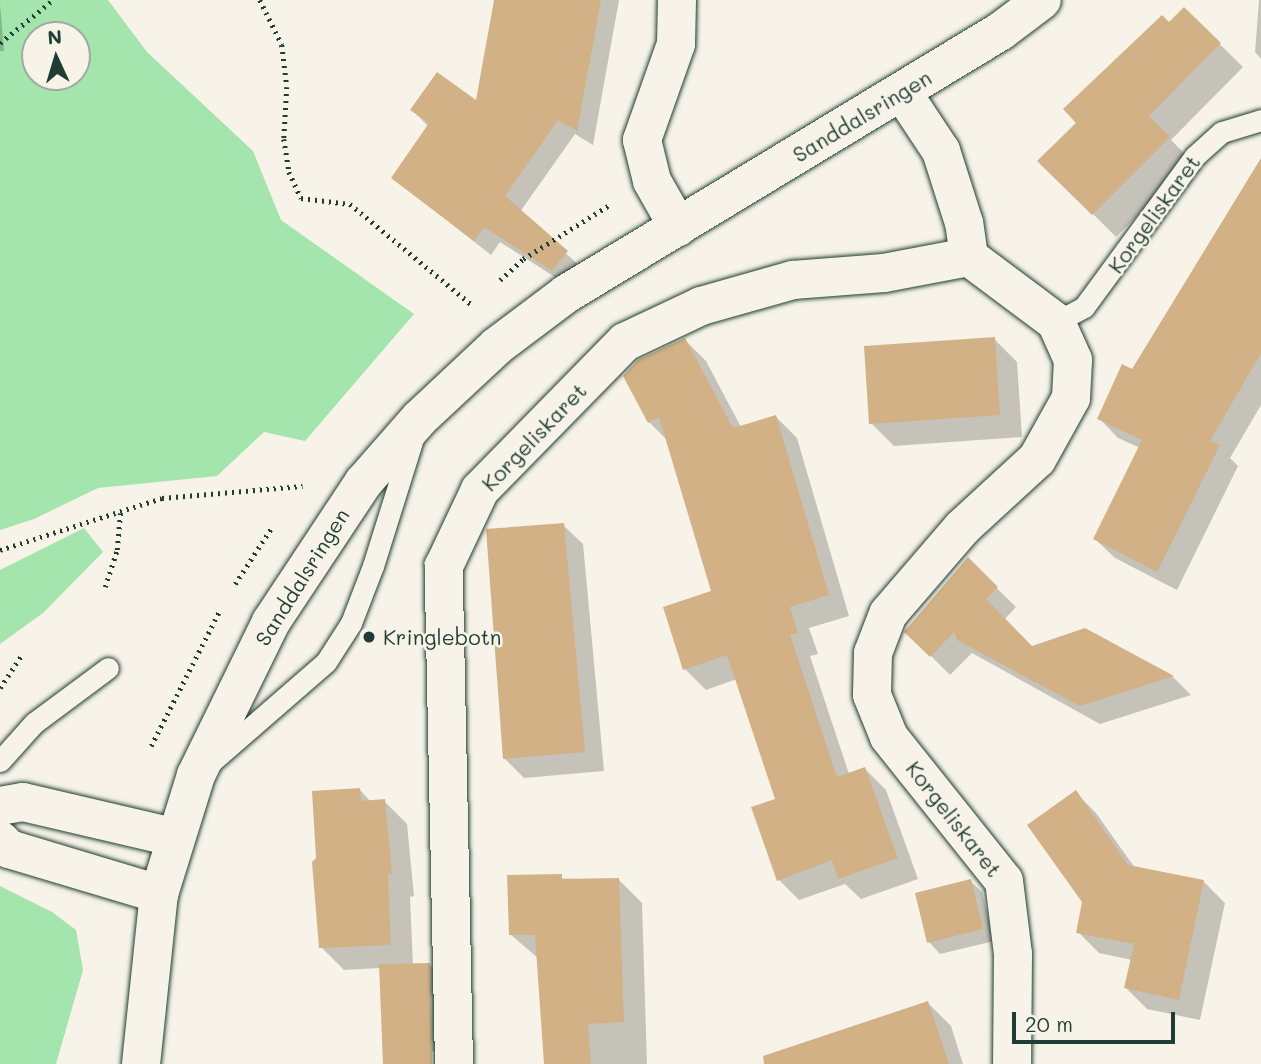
<!DOCTYPE html>
<html>
<head>
<meta charset="utf-8">
<style>
  body { margin:0 }
  #map { position:relative; width:1261px; height:1064px; overflow:hidden; background:#f7f3e8; font-family:Mali,sans-serif }
  div>[style] { position:absolute }
  .green>* { inset:0; background:#a4e4ad }
  .shadow>* { inset:0; background:#0003 }
  .building>* { inset:0; background:#d3b186 }
  .path>* { height:4.5px; margin-top:-2.25px; transform-origin:0; background:repeating-linear-gradient(90deg,#1f3d34 0 2px,transparent 0 7px) }
  .roads { filter:drop-shadow(0 0 2px #1f3d34) drop-shadow(0 0 2px #1f3d34) }
  .service>* { height:21px; margin:-10.5px; padding:0 10.5px; transform-origin:10.5px; border-radius:10.5px; background:#f7f3e8 }
  .minor>* { height:38px; margin:-19px; padding:0 19px; transform-origin:19px; border-radius:19px; background:#f7f3e8 }
  .secondary>* { height:38px; margin:-19px; padding:0 19px; transform-origin:19px; border-radius:19px; background:#f7f3e8 }
  .dots>* { width:19px; height:19px; translate:-50% -50%; box-sizing:border-box; border:4px solid #f7f3e8; border-radius:50% }
  span { translate:-50% -50%; white-space:nowrap; text-align:center; line-height:1.15; -webkit-text-stroke:5px #f7f3e8; paint-order:stroke }
  .street-label { font-size:21px; color:#1f3d34 }
  .poi-label { font-size:21px; color:#1f3d34 }
  .left { translate:0 -50%; text-align:left }
  .north { position:absolute; left:21px; top:21px; width:70px; height:70px; box-sizing:border-box; background:#f7f3e8; border:2px solid #a1aaa0; border-radius:50%; rotate:356deg; font-size:19px; font-weight:700; line-height:28px; text-align:center; color:#1f3d34 }
  .north::after { content:''; display:block; margin:auto; width:24px; height:32px; background:#1f3d34; clip-path:polygon(50% 0,100% 100%,50% 72%,0 100%) }
  .scale { position:absolute; left:1012px; top:1012px; width:163px; height:32px; box-sizing:border-box; border:4px solid #1f3d34; border-top:0; padding-left:9px; font-size:21px; line-height:24px; white-space:nowrap; color:#1f3d34; -webkit-text-stroke:5px #f7f3e8; paint-order:stroke }
</style>
</head>
<body>
<div id="map">
  <div class="green">
    <i style="clip-path:polygon(evenodd,0 0,108px 0,147px 52px,253px 151px,281px 220px,414px 314px,305px 441px,264px 432px,217px 476px,98px 488px,34px 519px,0 530px,0 0,35px 35px,77px 35px,77px 77px,35px 77px,35px 35px)"></i>
    <i style="clip-path:polygon(84px 528px,103px 552px,43px 613px,0 644px,0 570px)"></i>
    <i style="clip-path:polygon(0 886px,52px 912px,76px 930px,83px 970px,56px 1064px,0 1064px)"></i>
  </div>
  <div class="shadow">
    <i style="clip-path:polygon(496px 0,619px 0,593px 145px,575px 134px,520px 212px,582px 268px,569px 286px,500px 242px,491px 255px,393px 178px,428px 126px,412px 110px,478px 103px)"></i>
    <i style="clip-path:polygon(1259px 0,1261px 0,1261px 59px,1255px 52px)"></i>
    <i style="clip-path:polygon(0 4px,4px 51px,0 51px)"></i>
    <i style="clip-path:polygon(1184px 9px,1243px 67px,1171px 140px,1192px 161px,1116px 237px,1040px 161px)"></i>
    <i style="clip-path:polygon(1261px 207px,1261px 405px,1230px 458px,1238px 466px,1177px 590px,1115px 558px,1095px 539px,1140px 448px,1118px 438px,1099px 418px)"></i>
    <i style="clip-path:polygon(994px 339px,1017px 362px,1022px 437px,894px 446px,871px 423px)"></i>
    <i style="clip-path:polygon(685px 340px,706px 361px,741px 427px,776px 417px,797px 438px,849px 616px,809px 628px,818px 654px,810px 656px,849px 774px,865px 769px,886px 790px,918px 879px,861px 899px,845px 884px,799px 900px,779px 880px,777px 800px,737px 679px,706px 690px,685px 669px,713px 593px,668px 441px,649px 422px)"></i>
    <i style="clip-path:polygon(563px 525px,583px 544px,604px 771px,524px 778px,504px 758px)"></i>
    <i style="clip-path:polygon(968px 560px,1016px 607px,1004px 620px,1031px 648px,1085px 630px,1173px 677px,1191px 695px,1100px 724px,972px 653px,950px 675px,907px 632px)"></i>
    <i style="clip-path:polygon(360px 790px,371px 802px,384px 801px,407px 824px,414px 896px,410px 897px,413px 965px,429px 964px,441px 976px,443px 1051px,395px 1053px,381px 968px,344px 970px,321px 947px)"></i>
    <i style="clip-path:polygon(1075px 792px,1096px 813px,1135px 868px,1204px 882px,1225px 903px,1200px 1020px,1147px 1009px,1126px 988px,1132px 960px,1099px 953px,1078px 932px,1084px 901px)"></i>
    <i style="clip-path:polygon(509px 877px,619px 880px,642px 903px,647px 1064px,546px 1064px,538px 958px,511px 935px)"></i>
    <i style="clip-path:polygon(970px 881px,982px 892px,994px 941px,940px 954px,929px 942px)"></i>
    <i style="clip-path:polygon(928px 1003px,951px 1026px,963px 1064px,843px 1064px)"></i>
  </div>
  <div class="building">
    <i style="clip-path:polygon(494px 0,601px 0,577px 131px,558px 120px,505px 196px,568px 251px,552px 271px,484px 227px,474px 241px,391px 178px,429px 123px,410px 110px,437px 72px,476px 100px)"></i>
    <i style="clip-path:polygon(1184px 7px,1221px 43px,1149px 116px,1170px 137px,1092px 215px,1037px 161px,1076px 123px,1063px 109px,1162px 15px,1169px 22px)"></i>
    <i style="clip-path:polygon(1261px 158px,1261px 353px,1210px 441px,1220px 445px,1157px 572px,1093px 539px,1142px 440px,1097px 419px,1122px 364px,1132px 369px)"></i>
    <i style="clip-path:polygon(995px 337px,1000px 415px,869px 424px,864px 346px)"></i>
    <i style="clip-path:polygon(685px 338px,733px 428px,776px 415px,829px 595px,790px 607px,798px 633px,790px 635px,837px 777px,865px 767px,898px 858px,838px 879px,832px 860px,777px 881px,751px 807px,775px 799px,727px 655px,683px 670px,663px 607px,711px 591px,659px 417px,648px 423px,623px 376px,638px 360px)"></i>
    <i style="clip-path:polygon(564px 523px,585px 752px,503px 759px,486px 529px)"></i>
    <i style="clip-path:polygon(968px 557px,998px 587px,986px 599px,1032px 646px,1085px 628px,1174px 676px,1080px 706px,957px 640px,954px 632px,930px 657px,904px 632px)"></i>
    <i style="clip-path:polygon(360px 788px,361px 801px,385px 799px,392px 874px,388px 874px,391px 945px,319px 948px,312px 862px,316px 858px,312px 791px)"></i>
    <i style="clip-path:polygon(1076px 790px,1128px 865px,1204px 880px,1179px 1000px,1124px 988px,1134px 944px,1076px 933px,1082px 902px,1027px 825px)"></i>
    <i style="clip-path:polygon(562px 874px,562px 879px,619px 878px,624px 1022px,588px 1024px,591px 1064px,544px 1064px,535px 935px,509px 935px,507px 875px)"></i>
    <i style="clip-path:polygon(971px 879px,983px 929px,927px 943px,915px 893px)"></i>
    <i style="clip-path:polygon(430px 963px,432px 1064px,383px 1064px,379px 964px)"></i>
    <i style="clip-path:polygon(928px 1001px,949px 1064px,764px 1064px,763px 1056px)"></i>
  </div>
  <div class="path">
    <i style="left:260px;top:0;width:50px;rotate:63.9deg"></i>
    <i style="left:282px;top:45px;width:42px;rotate:83.2deg"></i>
    <i style="left:287px;top:87px;width:52px;rotate:93.3deg"></i>
    <i style="left:284px;top:139px;width:33px;rotate:81deg"></i>
    <i style="left:289px;top:172px;width:29px;rotate:65deg"></i>
    <i style="left:301px;top:198px;width:49px;rotate:7deg"></i>
    <i style="left:350px;top:204px;width:157px;rotate:39.6deg"></i>
    <i style="left:0;top:43px;width:68px;rotate:-39.1deg"></i>
    <i style="left:500px;top:280px;width:31px;rotate:-42deg"></i>
    <i style="left:523px;top:259px;width:104px;rotate:-32deg"></i>
    <i style="left:0;top:550px;width:170px;rotate:-17.8deg"></i>
    <i style="left:162px;top:498px;width:141px;rotate:-4.9deg"></i>
    <i style="left:235px;top:584px;width:68px;rotate:-57deg"></i>
    <i style="left:105px;top:587px;width:39px;rotate:-72deg"></i>
    <i style="left:117px;top:550px;width:37px;rotate:-85deg"></i>
    <i style="left:0;top:688px;width:42px;rotate:-56.7deg"></i>
    <i style="left:151px;top:746px;width:153px;rotate:-63.1deg"></i>
  </div>
  <div class="roads">
    <div class="service">
      <i style="left:1056px;top:322px;width:32px;rotate:-28deg"></i>
      <i style="left:1084px;top:307px;width:187px;rotate:-53.7deg"></i>
      <i style="left:1195px;top:156px;width:36px;rotate:-42deg"></i>
      <i style="left:1222px;top:132px;width:41px;rotate:-17.1deg"></i>
      <i style="left:0;top:761px;width:51px;rotate:-48.2deg"></i>
      <i style="left:34px;top:723px;width:92px;rotate:-36.6deg"></i>
      <i style="left:211px;top:762px;width:152px;rotate:-41deg"></i>
      <i style="left:326px;top:662px;width:46px;rotate:-57.3deg"></i>
      <i style="left:351px;top:623px;width:61px;rotate:-68.9deg"></i>
      <i style="left:373px;top:566px;width:134px;rotate:-72.6deg"></i>
    </div>
    <div class="minor">
      <i style="left:677px;top:0;width:44px;rotate:91.3deg"></i>
      <i style="left:676px;top:44px;width:102px;rotate:109.5deg"></i>
      <i style="left:642px;top:140px;width:42px;rotate:76.3deg"></i>
      <i style="left:652px;top:181px;width:53px;rotate:60.5deg"></i>
      <i style="left:969px;top:257px;width:109px;rotate:36.8deg"></i>
      <i style="left:1056px;top:322px;width:42px;rotate:65.9deg"></i>
      <i style="left:1073px;top:360px;width:38px;rotate:93deg"></i>
      <i style="left:1071px;top:398px;width:70px;rotate:119.1deg"></i>
      <i style="left:1037px;top:459px;width:102px;rotate:137.4deg"></i>
      <i style="left:962px;top:528px;width:113px;rotate:130.7deg"></i>
      <i style="left:888px;top:614px;width:42px;rotate:111deg"></i>
      <i style="left:873px;top:653px;width:42px;rotate:91.4deg"></i>
      <i style="left:872px;top:695px;width:45px;rotate:68deg"></i>
      <i style="left:889px;top:737px;width:184px;rotate:51.4deg"></i>
      <i style="left:1004px;top:881px;width:74px;rotate:83deg"></i>
      <i style="left:1013px;top:954px;width:110px;rotate:90.5deg"></i>
      <i style="left:0;top:806px;width:23px;rotate:-10deg"></i>
      <i style="left:23px;top:802px;width:155px;rotate:13.1deg"></i>
      <i style="left:0;top:840px;width:13px;rotate:45deg"></i>
      <i style="left:9px;top:849px;width:157px;rotate:16.7deg"></i>
      <i style="left:454px;top:1064px;width:498px;rotate:-91.2deg"></i>
      <i style="left:444px;top:566px;width:84px;rotate:-64.7deg"></i>
      <i style="left:480px;top:490px;width:207px;rotate:-45.6deg"></i>
      <i style="left:625px;top:342px;width:84px;rotate:-25.3deg"></i>
      <i style="left:701px;top:306px;width:96px;rotate:-15.8deg"></i>
      <i style="left:793px;top:280px;width:91px;rotate:-4.4deg"></i>
      <i style="left:884px;top:273px;width:86px;rotate:-10.7deg"></i>
      <i style="left:969px;top:257px;width:34px;rotate:-98deg"></i>
      <i style="left:964px;top:223px;width:76px;rotate:-107.7deg"></i>
      <i style="left:941px;top:151px;width:71px;rotate:-123.5deg"></i>
    </div>
    <div class="secondary">
      <i style="left:141px;top:1064px;width:171px;rotate:-84deg"></i>
      <i style="left:159px;top:894px;width:125px;rotate:-72.7deg"></i>
      <i style="left:196px;top:775px;width:170px;rotate:-63.9deg"></i>
      <i style="left:271px;top:622px;width:167px;rotate:-56.5deg"></i>
      <i style="left:363px;top:483px;width:86px;rotate:-48.8deg"></i>
      <i style="left:420px;top:418px;width:105px;rotate:-43.1deg"></i>
      <i style="left:497px;top:346px;width:86px;rotate:-37deg"></i>
      <i style="left:566px;top:294px;width:508px;rotate:-31.16deg"></i>
      <i style="left:1001px;top:31px;width:51px;rotate:-37.1deg"></i>
    </div>
  </div>
  <div class="dots">
    <i style="left:369px;top:637px;background:#1f3d34"></i>
  </div>
  <div class="street-label">
    <span style="left:862px;top:116px;rotate:-31deg">Sanddalsringen</span>
    <span style="left:1154px;top:214px;rotate:-54deg">Korgeliskaret</span>
    <span style="left:534px;top:437px;rotate:-46deg">Korgeliskaret</span>
    <span style="left:302px;top:577px;rotate:-58deg">Sanddalsringen</span>
    <span style="left:954px;top:819px;rotate:52deg">Korgeliskaret</span>
  </div>
  <div class="poi-label">
    <span class="left" style="left:383px;top:637px">Kringlebotn</span>
  </div>
  <div class="north">N</div>
  <div class="scale">20 m</div>
</div>
</body>
</html>
